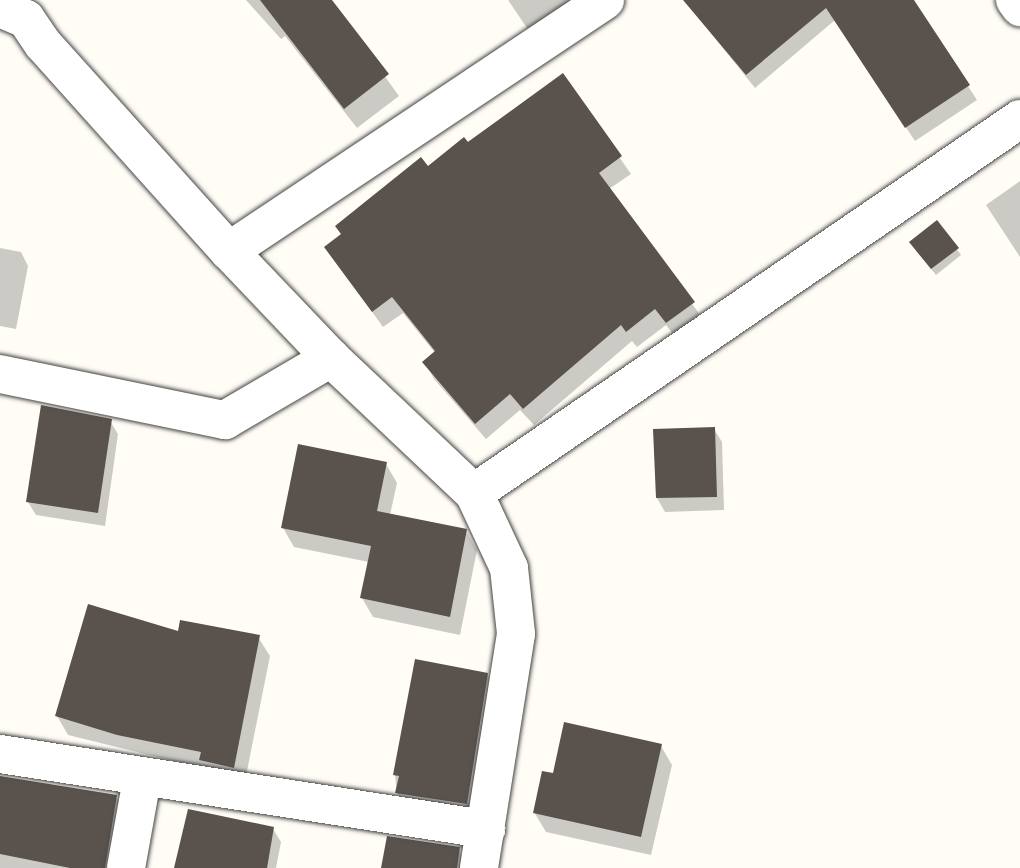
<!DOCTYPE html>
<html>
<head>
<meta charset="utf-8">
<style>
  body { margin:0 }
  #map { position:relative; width:1020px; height:868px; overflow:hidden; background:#fffdf5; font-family:"Zilla Slab",serif }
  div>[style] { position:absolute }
  .shadow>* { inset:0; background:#0003 }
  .building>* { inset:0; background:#5a524d }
  .roads { filter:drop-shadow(0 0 2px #444) drop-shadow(0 0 2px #444) }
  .street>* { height:38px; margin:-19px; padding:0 19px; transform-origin:19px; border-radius:19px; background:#fff }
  span { translate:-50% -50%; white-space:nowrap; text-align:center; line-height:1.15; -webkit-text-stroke:7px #fff; paint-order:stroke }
</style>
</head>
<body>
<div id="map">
  <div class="shadow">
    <i style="clip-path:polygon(246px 0,330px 0,399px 96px,357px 128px,285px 36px,281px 39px)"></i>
    <i style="clip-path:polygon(508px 0,583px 0,531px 34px)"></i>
    <i style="clip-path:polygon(708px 0,912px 0,977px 100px,915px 141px,835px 20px,755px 88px,694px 12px)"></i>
    <i style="clip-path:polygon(563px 76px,631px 174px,609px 189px,703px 319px,677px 339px,666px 325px,637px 347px,632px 341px,534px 425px,520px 410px,486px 439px,434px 379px,425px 362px,435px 353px,403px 313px,383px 327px,326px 247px,428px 169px)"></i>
    <i style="clip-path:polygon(1020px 181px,1020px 257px,986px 205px)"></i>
    <i style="clip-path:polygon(0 248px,21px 252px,28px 266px,16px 329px,0 326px)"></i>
    <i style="clip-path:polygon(915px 249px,957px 249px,961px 255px,936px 275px)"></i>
    <i style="clip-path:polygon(110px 421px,118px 434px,105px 526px,36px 515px,28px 502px)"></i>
    <i style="clip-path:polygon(714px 429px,722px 442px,724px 510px,665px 512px,657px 498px)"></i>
    <i style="clip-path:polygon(386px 464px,397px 483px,390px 515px,466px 531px,477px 550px,460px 635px,373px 617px,362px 598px,369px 562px,294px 547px,283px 528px)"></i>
    <i style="clip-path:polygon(258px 637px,270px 656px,244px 786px,206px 769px,68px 735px,57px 716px)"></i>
    <i style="clip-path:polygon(487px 674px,498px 694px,477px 822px,408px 812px,397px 793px,395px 775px)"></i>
    <i style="clip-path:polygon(661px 746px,672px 765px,651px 855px,546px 832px,534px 812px,555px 775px)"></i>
    <i style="clip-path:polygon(0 778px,116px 797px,125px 812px,116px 868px,0 868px)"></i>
    <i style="clip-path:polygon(273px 829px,281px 842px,276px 868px,178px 868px)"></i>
    <i style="clip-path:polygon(459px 849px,466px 868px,383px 868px)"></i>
  </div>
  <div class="building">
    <i style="clip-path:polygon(260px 0,332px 0,389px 74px,344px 109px)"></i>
    <i style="clip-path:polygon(683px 0,914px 0,970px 85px,905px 128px,826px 8px,746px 75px)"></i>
    <i style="clip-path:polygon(563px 73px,622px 156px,599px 173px,695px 302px,666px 323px,655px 309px,626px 332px,621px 325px,523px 409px,510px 394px,475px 424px,422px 362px,435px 351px,392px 297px,372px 312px,324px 247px,341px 234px,335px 226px,421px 157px,428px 166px,464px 137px,468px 142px)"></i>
    <i style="clip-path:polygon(937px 220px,959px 248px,931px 269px,909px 242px)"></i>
    <i style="clip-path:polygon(41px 405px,112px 419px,98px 513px,26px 502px)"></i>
    <i style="clip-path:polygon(715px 427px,717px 497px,656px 498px,653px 429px)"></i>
    <i style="clip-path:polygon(298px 444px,387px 462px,377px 511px,467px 529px,450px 617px,360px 598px,371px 546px,281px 528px)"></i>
    <i style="clip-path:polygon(88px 604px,178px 631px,180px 620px,260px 635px,234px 768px,199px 760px,201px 752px,117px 735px,55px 716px)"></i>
    <i style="clip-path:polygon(415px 659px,488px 673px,467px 804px,395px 793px,399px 776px,393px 775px)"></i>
    <i style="clip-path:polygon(564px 722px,662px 744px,641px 837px,533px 813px,542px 771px,553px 773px)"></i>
    <i style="clip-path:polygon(0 776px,117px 795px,105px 868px,70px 868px,0 854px)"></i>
    <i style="clip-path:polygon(188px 809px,274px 827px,267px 868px,174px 868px)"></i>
    <i style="clip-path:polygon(387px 836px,460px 847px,457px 868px,381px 868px)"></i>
  </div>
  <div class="roads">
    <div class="street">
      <i style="left:1015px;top:0;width:9px;rotate:54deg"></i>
      <i style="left:0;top:8px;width:28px;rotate:23deg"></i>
      <i style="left:26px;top:19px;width:30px;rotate:56deg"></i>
      <i style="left:43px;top:44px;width:278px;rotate:48.1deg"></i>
      <i style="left:229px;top:251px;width:148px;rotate:46.4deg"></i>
      <i style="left:331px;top:358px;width:197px;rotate:43.4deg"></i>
      <i style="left:474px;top:493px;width:83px;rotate:65deg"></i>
      <i style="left:509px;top:568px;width:66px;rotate:83.9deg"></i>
      <i style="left:516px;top:634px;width:237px;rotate:99deg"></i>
      <i style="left:229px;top:251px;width:452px;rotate:-33.7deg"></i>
      <i style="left:0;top:374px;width:230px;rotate:11.6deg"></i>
      <i style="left:225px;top:420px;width:123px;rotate:-30.3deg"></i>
      <i style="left:474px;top:493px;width:662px;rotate:-34.41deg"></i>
      <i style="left:0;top:754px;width:492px;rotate:8.8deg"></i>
      <i style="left:126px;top:868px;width:90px;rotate:-79.8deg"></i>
    </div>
  </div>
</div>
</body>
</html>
